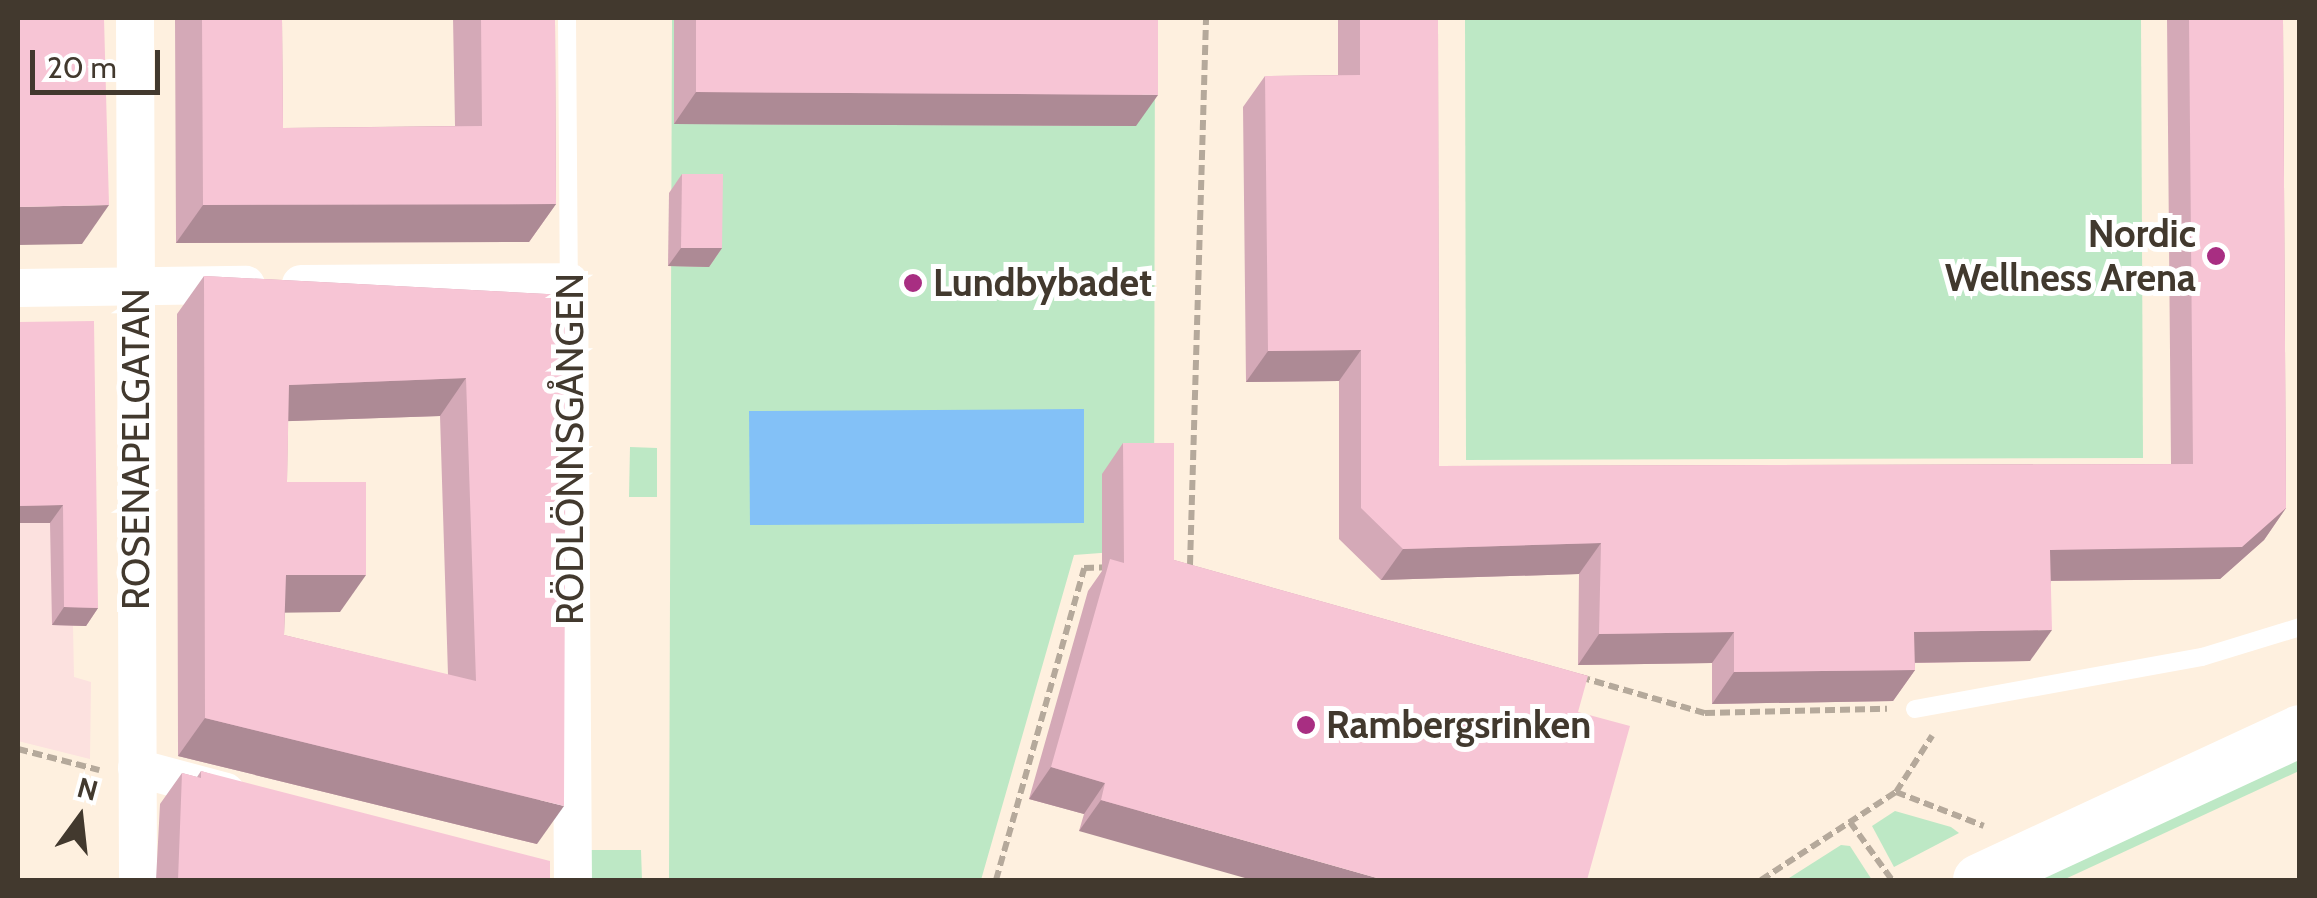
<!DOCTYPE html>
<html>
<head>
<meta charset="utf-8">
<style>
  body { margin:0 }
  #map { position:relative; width:2317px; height:898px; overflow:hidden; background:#fef0df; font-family:Cabin,sans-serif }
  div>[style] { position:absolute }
  .education>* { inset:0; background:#fce1df }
  .green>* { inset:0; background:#bde8c5 }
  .water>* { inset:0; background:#83c1f7 }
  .path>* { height:6px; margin-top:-3px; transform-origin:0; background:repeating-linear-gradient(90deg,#b5a99b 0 10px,transparent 0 15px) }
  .lane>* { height:18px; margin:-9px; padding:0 9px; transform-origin:9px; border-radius:9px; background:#fff }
  .street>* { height:38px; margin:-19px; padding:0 19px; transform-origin:19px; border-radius:19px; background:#fff }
  .secondary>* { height:52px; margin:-26px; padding:0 26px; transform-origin:26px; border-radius:26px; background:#fff }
  .wall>* { inset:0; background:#d4a9b7 }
  .shaded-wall>* { inset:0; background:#ad8a95 }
  .building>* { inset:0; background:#f7c5d5 }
  .dots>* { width:28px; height:28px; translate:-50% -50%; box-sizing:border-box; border:5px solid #fff; border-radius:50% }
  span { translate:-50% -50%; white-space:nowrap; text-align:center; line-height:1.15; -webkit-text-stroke:10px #fff; paint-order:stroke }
  .poi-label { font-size:38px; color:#42392e; font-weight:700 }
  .right { translate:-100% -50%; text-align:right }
  .left { translate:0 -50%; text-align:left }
  .street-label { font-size:38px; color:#42392e }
  .frame { position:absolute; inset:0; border:20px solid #42392e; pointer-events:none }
  .north { position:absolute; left:30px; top:768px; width:100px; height:100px; -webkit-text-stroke:8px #fff; paint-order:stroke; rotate:15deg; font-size:28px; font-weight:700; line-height:40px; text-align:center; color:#42392e }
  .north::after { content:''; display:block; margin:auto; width:35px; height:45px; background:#42392e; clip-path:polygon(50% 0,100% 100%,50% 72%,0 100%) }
  .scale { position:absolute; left:30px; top:50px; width:130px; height:45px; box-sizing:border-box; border:5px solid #42392e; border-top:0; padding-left:12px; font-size:30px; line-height:35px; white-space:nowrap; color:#42392e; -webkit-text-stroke:8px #fff; paint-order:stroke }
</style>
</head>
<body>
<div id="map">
  <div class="education">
    <i style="clip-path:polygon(18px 340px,73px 626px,74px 677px,91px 682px,90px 759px,18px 741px)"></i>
  </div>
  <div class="green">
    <i style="clip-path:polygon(672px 18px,1155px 18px,1154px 549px,1074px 555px,981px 880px,669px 880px)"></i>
    <i style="clip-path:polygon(2141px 18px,2143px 458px,1466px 460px,1465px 20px)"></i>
    <i style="clip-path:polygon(630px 447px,657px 448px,657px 497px,629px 497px)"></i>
    <i style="clip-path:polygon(2299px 759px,2299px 771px,2063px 880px,2036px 880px)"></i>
    <i style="clip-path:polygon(1895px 811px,1951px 827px,1959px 833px,1894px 867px,1872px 826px)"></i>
    <i style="clip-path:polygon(1841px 845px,1850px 846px,1872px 880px,1786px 880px)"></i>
    <i style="clip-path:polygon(590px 850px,641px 850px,642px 880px,590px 880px)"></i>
  </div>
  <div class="water">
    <i style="clip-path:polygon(1084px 409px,1084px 523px,750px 525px,749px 411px)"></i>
  </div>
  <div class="path">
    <i style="left:1190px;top:565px;width:547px;rotate:-88.32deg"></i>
    <i style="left:1580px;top:677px;width:130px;rotate:16.1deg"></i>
    <i style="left:1705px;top:713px;width:182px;rotate:-1.3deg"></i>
    <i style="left:18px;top:749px;width:84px;rotate:14.5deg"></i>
    <i style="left:1896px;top:792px;width:94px;rotate:21.1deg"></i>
    <i style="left:1850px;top:822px;width:72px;rotate:54.1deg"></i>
    <i style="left:996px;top:880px;width:324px;rotate:-74.2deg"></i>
    <i style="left:1084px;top:568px;width:24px;rotate:-2deg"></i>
    <i style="left:1761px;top:880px;width:161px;rotate:-33.1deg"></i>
    <i style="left:1896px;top:792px;width:67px;rotate:-57.3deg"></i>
  </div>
  <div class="lane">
    <i style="left:567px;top:18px;width:264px;rotate:89.6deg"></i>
    <i style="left:1915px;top:709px;width:292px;rotate:-10.3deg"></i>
    <i style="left:2202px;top:657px;width:102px;rotate:-17deg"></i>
  </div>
  <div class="street">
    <i style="left:135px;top:18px;width:862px;rotate:89.8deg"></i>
    <i style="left:301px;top:284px;width:268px;rotate:-0.4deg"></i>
    <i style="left:569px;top:282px;width:598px;rotate:89.62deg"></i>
    <i style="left:18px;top:288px;width:228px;rotate:-0.8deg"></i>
    <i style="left:137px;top:768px;width:92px;rotate:15.1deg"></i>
  </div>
  <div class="secondary">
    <i style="left:1979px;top:880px;width:354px;rotate:-24.9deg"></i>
  </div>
  <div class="wall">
    <i style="clip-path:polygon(175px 18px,282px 18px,283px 128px,455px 126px,453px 18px,555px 18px,556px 204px,529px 242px,176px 243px)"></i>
    <i style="clip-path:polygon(674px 18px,1158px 18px,1136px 126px,674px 124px)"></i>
    <i style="clip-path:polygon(1338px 18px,1438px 18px,1439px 466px,2171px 464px,2167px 18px,2283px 18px,2286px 508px,2264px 540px,2220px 579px,2051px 581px,2030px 661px,1915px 663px,1915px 670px,1893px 701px,1712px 704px,1712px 663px,1578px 665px,1579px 574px,1381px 580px,1339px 539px,1339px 381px,1246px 382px,1243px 107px,1265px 76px,1338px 75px)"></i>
    <i style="clip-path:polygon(682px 174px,722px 248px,709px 267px,668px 266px,669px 193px)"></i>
    <i style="clip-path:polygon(evenodd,204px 276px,566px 295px,537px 844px,178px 756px,177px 314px,204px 276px,440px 416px,448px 675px,284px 635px,285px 612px,340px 612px,287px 482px,288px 421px,440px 416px)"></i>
    <i style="clip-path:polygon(18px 322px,98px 608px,86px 626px,52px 625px,50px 523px,18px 523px)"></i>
    <i style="clip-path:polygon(1123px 443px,1174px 560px,1588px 676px,1079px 831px,1084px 814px,1029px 799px,1088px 591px,1102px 571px,1102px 474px)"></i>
    <i style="clip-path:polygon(201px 771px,550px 880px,156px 880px,160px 804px,182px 773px,197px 777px)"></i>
  </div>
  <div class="shaded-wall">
    <i style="clip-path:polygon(696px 92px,1158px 95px,1136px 126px,674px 124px)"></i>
    <i style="clip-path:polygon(556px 204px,529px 242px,176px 243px,203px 205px)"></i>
    <i style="clip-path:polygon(109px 205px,82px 244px,18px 245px,18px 207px)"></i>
    <i style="clip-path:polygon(681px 248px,722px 248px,709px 267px,668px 266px)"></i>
    <i style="clip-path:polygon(1361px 350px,1339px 381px,1246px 382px,1268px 351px)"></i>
    <i style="clip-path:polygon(466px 378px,440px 416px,263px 422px,289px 385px)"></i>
    <i style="clip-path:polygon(63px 505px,50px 523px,18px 523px,18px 506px)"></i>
    <i style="clip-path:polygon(2286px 508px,2264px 540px,2220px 579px,2029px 581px,2050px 550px)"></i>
    <i style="clip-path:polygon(1601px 543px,1579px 574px,1381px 580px,1403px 549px)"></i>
    <i style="clip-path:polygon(286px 575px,366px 575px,340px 612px,259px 613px)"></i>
    <i style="clip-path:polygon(64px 607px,98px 608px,86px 626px,52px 625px)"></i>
    <i style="clip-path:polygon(2052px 630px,2030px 661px,1893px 663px,1914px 632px)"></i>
    <i style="clip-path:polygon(1734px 632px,1712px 663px,1578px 665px,1599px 634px)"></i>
    <i style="clip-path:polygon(1915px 670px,1893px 701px,1712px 704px,1734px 672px)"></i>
    <i style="clip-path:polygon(205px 718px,564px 806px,537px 844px,178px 756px)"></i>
    <i style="clip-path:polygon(1051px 767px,1105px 783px,1084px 814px,1029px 799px)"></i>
    <i style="clip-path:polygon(1101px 800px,1384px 880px,1252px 880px,1079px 831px)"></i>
  </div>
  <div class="building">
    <i style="clip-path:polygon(18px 18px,104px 18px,109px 205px,18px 207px)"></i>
    <i style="clip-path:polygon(202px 18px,282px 18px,283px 128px,482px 126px,481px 18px,555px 18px,556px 204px,203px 205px)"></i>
    <i style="clip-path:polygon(696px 18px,1158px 18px,1158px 95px,696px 92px)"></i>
    <i style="clip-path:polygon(1360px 18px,1438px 18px,1439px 466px,2193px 464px,2189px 18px,2283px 18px,2286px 508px,2242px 547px,2050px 550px,2052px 630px,1914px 632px,1915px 670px,1734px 672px,1734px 632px,1599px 634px,1601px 543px,1403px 549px,1361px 508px,1361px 350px,1268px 351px,1265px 76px,1360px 75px)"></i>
    <i style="clip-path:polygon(682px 174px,723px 174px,722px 248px,681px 248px)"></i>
    <i style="clip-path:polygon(evenodd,204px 276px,566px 295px,564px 806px,205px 718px,204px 276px,466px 378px,476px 681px,284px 635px,286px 575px,366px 575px,366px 482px,287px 482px,289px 385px,466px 378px)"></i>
    <i style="clip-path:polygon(94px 321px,98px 608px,64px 607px,63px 505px,18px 506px,18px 322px)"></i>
    <i style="clip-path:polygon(1123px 443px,1174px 443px,1174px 560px,1588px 676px,1578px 712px,1630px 726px,1587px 880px,1384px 880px,1101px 800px,1105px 783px,1051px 767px,1110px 559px,1124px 563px)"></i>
    <i style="clip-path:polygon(201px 771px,550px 861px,550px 880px,178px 880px,182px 773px,201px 778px)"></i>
  </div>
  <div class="dots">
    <i style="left:2216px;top:256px;background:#a82e82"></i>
    <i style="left:913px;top:283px;background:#a82e82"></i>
    <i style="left:1306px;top:725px;background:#a82e82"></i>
  </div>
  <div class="poi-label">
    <span class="right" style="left:2196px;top:256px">Nordic<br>Wellness Arena</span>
    <span class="left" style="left:933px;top:283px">Lundbybadet</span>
    <span class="left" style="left:1326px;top:725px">Rambergsrinken</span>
  </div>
  <div class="street-label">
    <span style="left:136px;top:449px;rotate:-90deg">ROSENAPELGATAN</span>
    <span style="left:570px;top:449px;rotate:-90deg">RÖDLÖNNSGÅNGEN</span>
  </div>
  <div class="frame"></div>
  <div class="north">N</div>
  <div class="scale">20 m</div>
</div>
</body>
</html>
